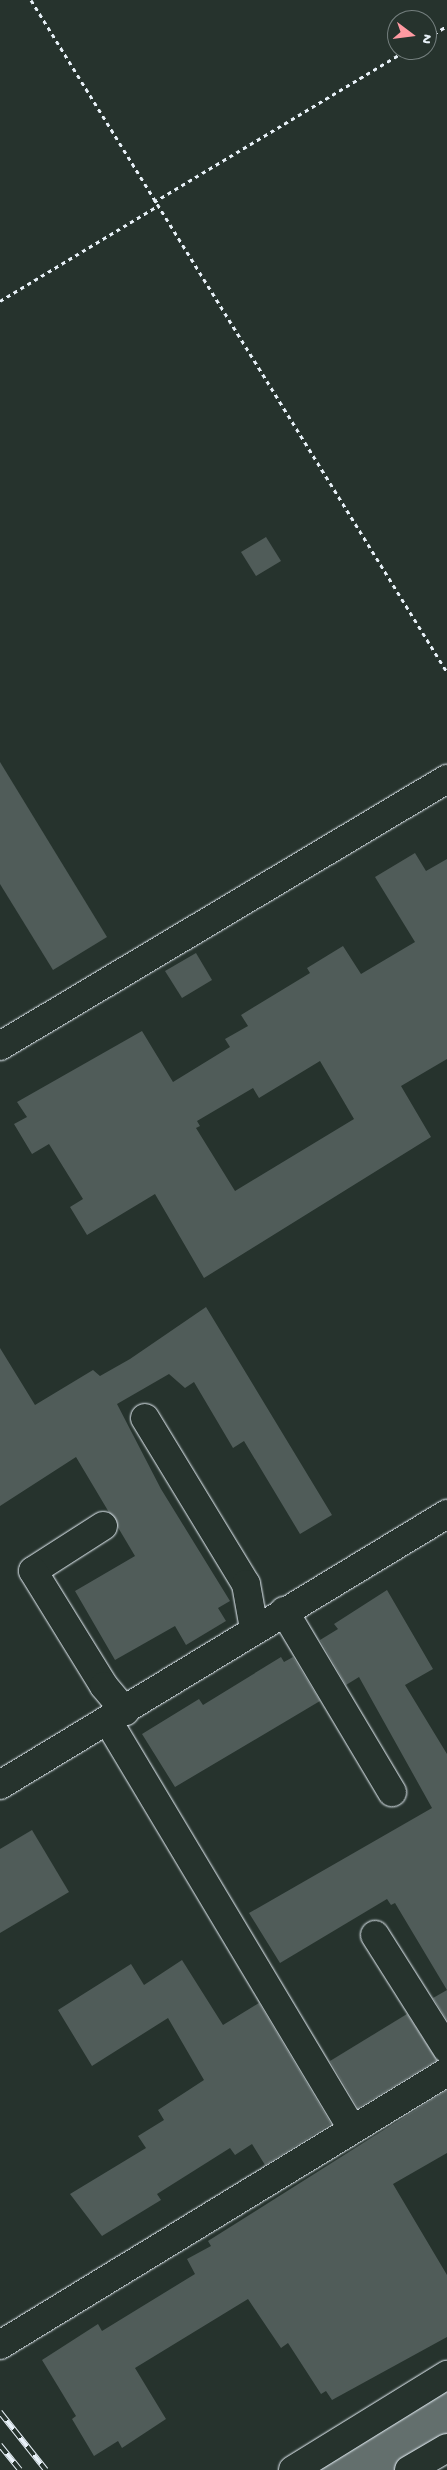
<!DOCTYPE html>
<html>
<head>
<meta charset="utf-8">
<style>
  body { margin:0 }
  #map { position:relative; width:447px; height:2470px; overflow:hidden; background:#26332d; font-family:"Gochi Hand",sans-serif }
  div>[style] { position:absolute }
  .river>* { height:66px; margin:-33px; padding:0 33px; transform-origin:33px; border-radius:33px; background:#636f6d }
  .building>* { inset:0; background:#505c59 }
  .path>* { height:3px; margin-top:-1.5px; transform-origin:0; background:repeating-linear-gradient(90deg,#e8f1f8 0 4px,transparent 0 8px) }
  .roads { filter:drop-shadow(0 0 1px #e8f1f8) drop-shadow(0 0 1px #e8f1f8) }
  .minor>* { height:28px; margin:-14px; padding:0 14px; transform-origin:14px; border-radius:14px; background:#26332d }
  .rail>* { height:5.5px; margin-top:-2.75px; transform-origin:0; background:repeating-linear-gradient(90deg,#26332d 0 11px,#e8f1f8 0 22px); box-sizing:border-box; border-block:1px solid #e8f1f8 }
  span { translate:-50% -50%; white-space:nowrap; text-align:center; line-height:1.15; -webkit-text-stroke:4px #26332d; paint-order:stroke }
  .north { position:absolute; left:387px; top:10px; width:50px; height:50px; box-sizing:border-box; background:#26332d; border:1px solid #747f7e; border-radius:50%; rotate:105deg; font-size:14px; font-weight:700; line-height:20px; text-align:center; color:#e8f1f8 }
  .north::after { content:''; display:block; margin:auto; width:18px; height:22px; background:#ff9aa2; clip-path:polygon(50% 0,100% 100%,50% 72%,0 100%) }
</style>
</head>
<body>
<div id="map">
  <div class="river">
    <i style="left:354px;top:2470px;width:108px;rotate:-30.6deg"></i>
  </div>
  <div class="building">
    <i style="clip-path:polygon(266px 537px,281px 561px,256px 576px,241px 552px)"></i>
    <i style="clip-path:polygon(0 762px,107px 937px,53px 970px,0 884px)"></i>
    <i style="clip-path:polygon(evenodd,415px 853px,426px 871px,447px 859px,447px 1059px,401px 1086px,431px 1137px,204px 1278px,155px 1194px,87px 1235px,70px 1207px,83px 1199px,49px 1144px,32px 1154px,14px 1124px,27px 1117px,17px 1102px,142px 1031px,173px 1082px,230px 1047px,225px 1039px,248px 1026px,241px 1015px,310px 973px,307px 968px,343px 946px,361px 974px,415px 942px,375px 877px,415px 853px,320px 1061px,354px 1119px,235px 1191px,196px 1128px,200px 1126px,197px 1121px,253px 1088px,259px 1098px,320px 1061px)"></i>
    <i style="clip-path:polygon(196px 953px,212px 980px,182px 998px,165px 971px)"></i>
    <i style="clip-path:polygon(206px 1307px,332px 1515px,300px 1534px,244px 1441px,233px 1448px,194px 1382px,185px 1388px,169px 1374px,117px 1404px,161px 1489px,230px 1601px,218px 1608px,226px 1621px,186px 1645px,175px 1626px,115px 1660px,75px 1591px,135px 1556px,76px 1457px,0 1506px,0 1348px,35px 1405px,93px 1370px,100px 1376px,130px 1359px)"></i>
    <i style="clip-path:polygon(387px 1590px,433px 1669px,405px 1685px,447px 1754px,447px 2020px,433px 1998px,447px 1990px,395px 1903px,391px 1905px,387px 1899px,280px 1963px,249px 1913px,432px 1808px,359px 1677px,346px 1685px,320px 1640px,338px 1629px,334px 1624px)"></i>
    <i style="clip-path:polygon(281px 1657px,284px 1662px,293px 1657px,320px 1701px,175px 1787px,142px 1734px,199px 1699px,203px 1705px)"></i>
    <i style="clip-path:polygon(32px 1830px,69px 1892px,0 1933px,0 1849px)"></i>
    <i style="clip-path:polygon(182px 1960px,223px 2025px,259px 2003px,331px 2124px,265px 2165px,252px 2144px,235px 2155px,230px 2148px,157px 2194px,161px 2200px,102px 2236px,70px 2194px,146px 2148px,138px 2136px,164px 2120px,158px 2110px,204px 2080px,168px 2018px,92px 2066px,58px 2010px,131px 1964px,144px 1985px)"></i>
    <i style="clip-path:polygon(407px 2014px,437px 2060px,358px 2108px,330px 2061px)"></i>
    <i style="clip-path:polygon(447px 2090px,447px 2153px,393px 2184px,447px 2275px,447px 2337px,332px 2400px,326px 2391px,321px 2394px,288px 2343px,281px 2348px,248px 2299px,135px 2368px,166px 2419px,122px 2448px,118px 2441px,94px 2456px,72px 2419px,76px 2416px,42px 2360px,98px 2324px,102px 2331px,195px 2274px,187px 2259px,211px 2246px,208px 2241px)"></i>
  </div>
  <div class="path">
    <i style="left:31px;top:0;width:790px;rotate:58.24deg"></i>
    <i style="left:427px;top:38px;width:23px;rotate:-31deg"></i>
    <i style="left:154px;top:202px;width:295px;rotate:-31deg"></i>
    <i style="left:0;top:301px;width:182px;rotate:-31.1deg"></i>
  </div>
  <div class="roads">
    <div class="minor">
      <i style="left:0;top:1046px;width:521px;rotate:-30.85deg"></i>
      <i style="left:145px;top:1418px;width:194px;rotate:58.7deg"></i>
      <i style="left:246px;top:1584px;width:46px;rotate:79.9deg"></i>
      <i style="left:103px;top:1526px;width:83px;rotate:147.3deg"></i>
      <i style="left:33px;top:1571px;width:135px;rotate:58.3deg"></i>
      <i style="left:104px;top:1686px;width:33px;rotate:50deg"></i>
      <i style="left:284px;top:1611px;width:211px;rotate:59.2deg"></i>
      <i style="left:108px;top:1721px;width:473px;rotate:59.1deg"></i>
      <i style="left:0;top:1785px;width:523px;rotate:-31.23deg"></i>
      <i style="left:375px;top:1935px;width:135px;rotate:57.7deg"></i>
      <i style="left:0;top:2345px;width:524px;rotate:-31.41deg"></i>
      <i style="left:293px;top:2470px;width:181px;rotate:-31.7deg"></i>
      <i style="left:409px;top:2470px;width:44px;rotate:-30.1deg"></i>
    </div>
  </div>
  <div class="rail">
    <i style="left:0;top:2412px;width:74px;rotate:51.6deg"></i>
    <i style="left:0;top:2445px;width:32px;rotate:51deg"></i>
  </div>
  <div class="north">N</div>
</div>
</body>
</html>
